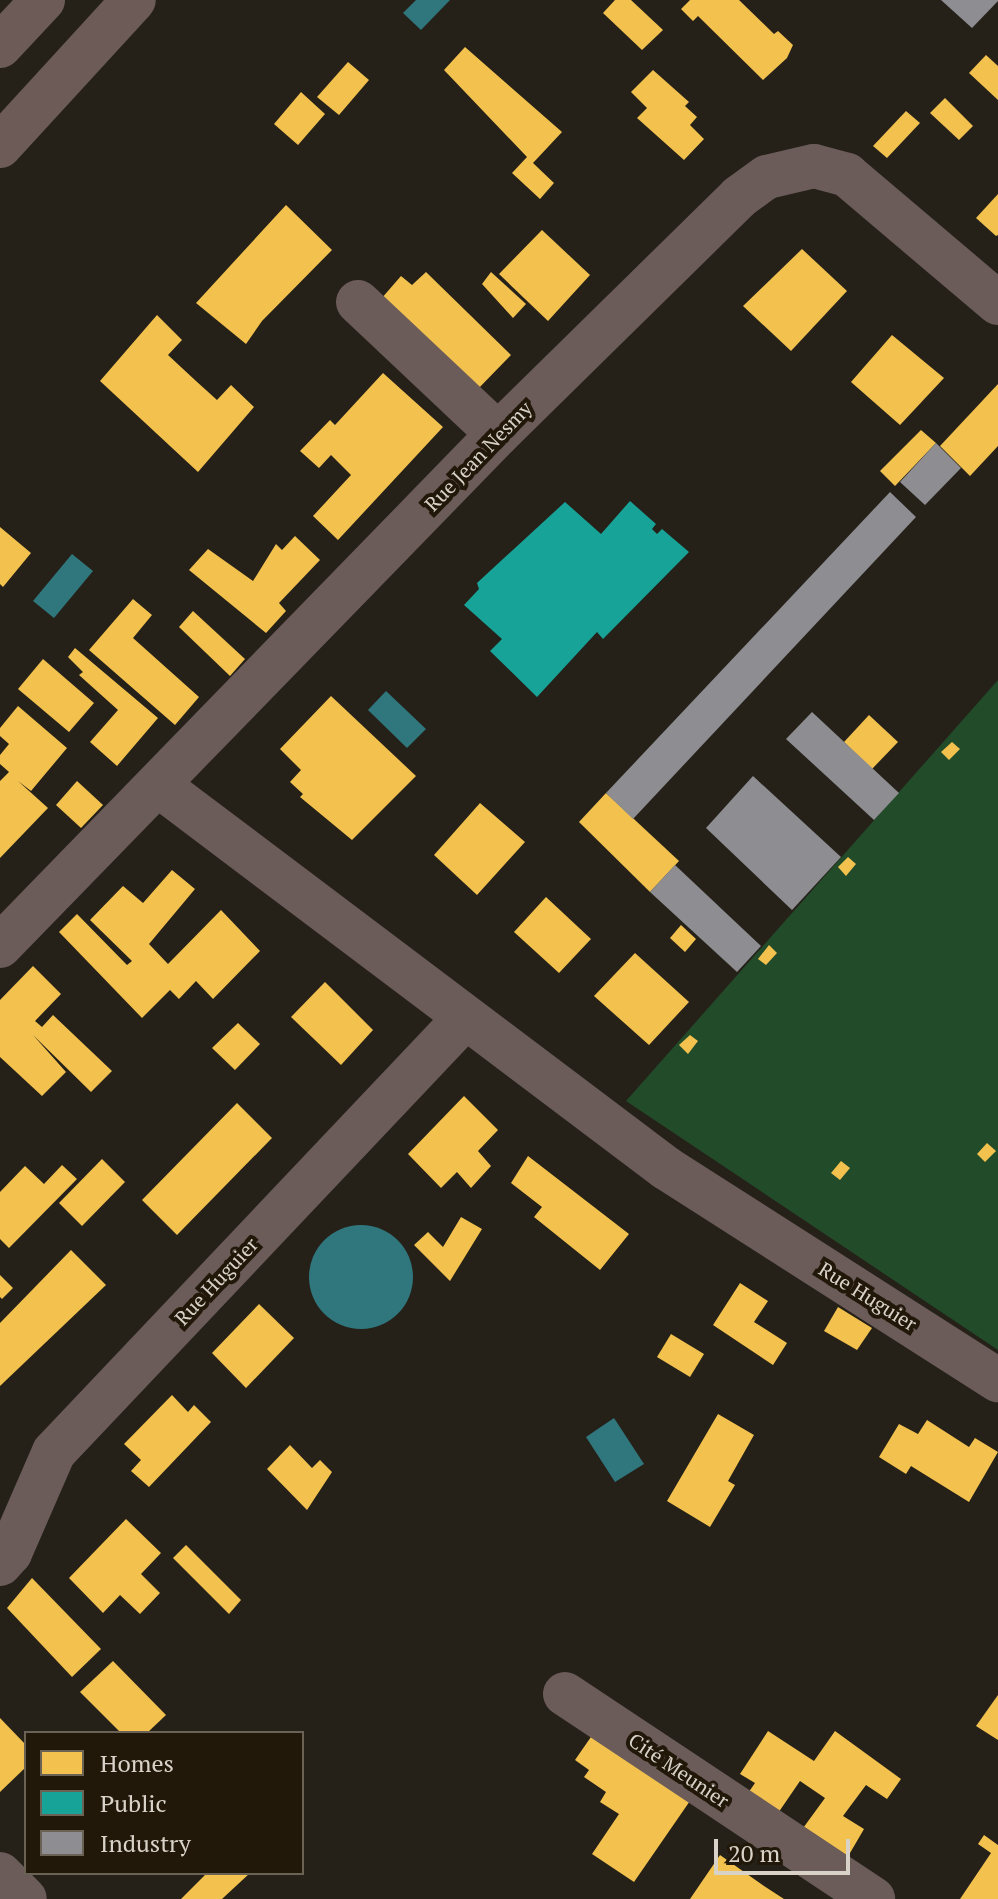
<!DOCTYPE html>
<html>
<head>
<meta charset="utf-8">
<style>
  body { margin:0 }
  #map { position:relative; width:998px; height:1899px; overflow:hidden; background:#252119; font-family:"PT Serif",serif }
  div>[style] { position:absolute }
  .green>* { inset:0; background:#224b2a }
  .water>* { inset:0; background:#30777d }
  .round { border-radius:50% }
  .homes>* { inset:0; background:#f2c14e }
  .public>* { inset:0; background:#17a398 }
  .industry>* { inset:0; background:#8d8d92 }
  .minor>* { height:44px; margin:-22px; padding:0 22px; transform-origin:22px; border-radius:22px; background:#6b5b59 }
  .major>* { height:44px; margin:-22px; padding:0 22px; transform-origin:22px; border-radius:22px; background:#6c5b57 }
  span { translate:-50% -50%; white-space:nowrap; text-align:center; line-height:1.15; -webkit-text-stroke:8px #211809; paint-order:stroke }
  .street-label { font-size:20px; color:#d8d2c8 }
  .legend { position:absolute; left:24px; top:1731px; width:280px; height:144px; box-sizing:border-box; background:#211809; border:2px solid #6a6255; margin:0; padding:10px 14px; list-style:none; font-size:24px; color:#d8d2c8 }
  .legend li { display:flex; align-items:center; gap:16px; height:40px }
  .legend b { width:40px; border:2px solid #6a6255 }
  .scale { position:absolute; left:714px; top:1839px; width:136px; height:36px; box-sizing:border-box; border:4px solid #d8d2c8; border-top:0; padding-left:10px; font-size:24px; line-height:28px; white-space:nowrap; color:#d8d2c8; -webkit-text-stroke:6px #211809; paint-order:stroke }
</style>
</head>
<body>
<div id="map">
  <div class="green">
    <i style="clip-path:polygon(998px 680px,998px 1350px,626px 1101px)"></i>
  </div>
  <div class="water">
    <i style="clip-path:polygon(416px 0,450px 0,421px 30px,403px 13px)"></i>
    <i style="clip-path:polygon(72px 554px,93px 571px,54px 618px,33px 601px)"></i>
    <i style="clip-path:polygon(386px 691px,426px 729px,407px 748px,368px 710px)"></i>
    <i class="round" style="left:309px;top:1225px;width:104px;height:104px"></i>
    <i style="clip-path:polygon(614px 1418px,644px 1464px,615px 1482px,586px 1437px)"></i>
  </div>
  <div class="homes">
    <i style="clip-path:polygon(615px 0,631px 0,663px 30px,642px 50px,603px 13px)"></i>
    <i style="clip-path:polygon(690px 0,739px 0,774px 34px,778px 31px,793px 45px,787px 58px,763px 80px,698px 16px,693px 21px,681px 9px)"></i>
    <i style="clip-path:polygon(465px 47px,562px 132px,533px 163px,554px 183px,540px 199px,512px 173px,527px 157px,444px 70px)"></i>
    <i style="clip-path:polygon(986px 55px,998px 66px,998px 100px,969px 73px)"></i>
    <i style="clip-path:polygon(348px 62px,369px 80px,339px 115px,317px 97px)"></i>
    <i style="clip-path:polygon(653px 70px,689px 102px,685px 106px,697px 117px,690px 125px,704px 139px,684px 160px,637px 118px,647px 108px,631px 92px)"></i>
    <i style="clip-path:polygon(301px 92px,325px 114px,298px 145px,274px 124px)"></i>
    <i style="clip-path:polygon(945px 98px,973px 126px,959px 140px,930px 113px)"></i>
    <i style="clip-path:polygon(906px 111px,920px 123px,887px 158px,873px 146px)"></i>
    <i style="clip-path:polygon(998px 194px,998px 235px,996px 236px,976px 218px)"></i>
    <i style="clip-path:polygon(286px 205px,332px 250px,262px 321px,246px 344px,196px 303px)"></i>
    <i style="clip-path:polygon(542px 230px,590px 275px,548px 321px,499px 274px)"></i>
    <i style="clip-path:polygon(802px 249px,847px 291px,791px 351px,743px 306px)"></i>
    <i style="clip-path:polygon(426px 272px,511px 355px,476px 391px,381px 299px,401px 276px,412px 285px)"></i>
    <i style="clip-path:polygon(491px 272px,526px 304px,513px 318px,482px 284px)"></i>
    <i style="clip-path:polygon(157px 315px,182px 340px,168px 355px,196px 381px,217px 400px,231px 385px,254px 407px,198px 472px,100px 381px)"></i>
    <i style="clip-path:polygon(892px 335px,944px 378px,900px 425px,851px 382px)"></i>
    <i style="clip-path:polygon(383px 373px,443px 427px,338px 540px,313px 516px,351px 475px,331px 455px,319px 468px,300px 451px,330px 420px,335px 425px)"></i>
    <i style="clip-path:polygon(998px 384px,998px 446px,970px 476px,940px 446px)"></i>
    <i style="clip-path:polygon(921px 430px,936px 443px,895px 486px,880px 471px)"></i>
    <i style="clip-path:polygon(0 527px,31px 553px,3px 587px,0 584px)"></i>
    <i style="clip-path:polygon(295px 536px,320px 560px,279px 603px,286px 611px,266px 633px,189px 570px,208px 549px,253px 581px,276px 544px,282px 550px)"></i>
    <i style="clip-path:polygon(133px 599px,152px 615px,133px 638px,199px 697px,175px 725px,89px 650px)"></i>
    <i style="clip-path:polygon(193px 611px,245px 659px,230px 676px,179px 627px)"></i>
    <i style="clip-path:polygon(75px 648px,158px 718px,117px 766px,90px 742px,118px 710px,79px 675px,83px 672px,68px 657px)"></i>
    <i style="clip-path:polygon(43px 659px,94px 703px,69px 732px,18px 689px)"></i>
    <i style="clip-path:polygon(331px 696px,416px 776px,352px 840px,300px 797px,303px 794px,290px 782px,301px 770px,280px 749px)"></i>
    <i style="clip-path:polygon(18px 706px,67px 748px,31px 791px,18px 781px,48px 808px,0 858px,0 781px,9px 772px,0 764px,0 755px,9px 744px,0 736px,0 728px)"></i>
    <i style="clip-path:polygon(869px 715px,898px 742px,872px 769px,844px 742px)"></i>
    <i style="clip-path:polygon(952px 742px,960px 749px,949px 760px,941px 752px)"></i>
    <i style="clip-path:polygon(77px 781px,103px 805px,81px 828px,56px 805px)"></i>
    <i style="clip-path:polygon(606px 793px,679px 861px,650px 892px,579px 822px)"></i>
    <i style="clip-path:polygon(480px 803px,525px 842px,477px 895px,434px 855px)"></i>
    <i style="clip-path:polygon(848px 857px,856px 864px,846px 876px,838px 867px)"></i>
    <i style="clip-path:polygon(172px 870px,195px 889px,149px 944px,168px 964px,221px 910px,260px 951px,213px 999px,196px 981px,179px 999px,170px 990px,142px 1018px,59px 932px,77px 914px,127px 965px,132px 961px,90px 920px,123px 886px,143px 903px)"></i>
    <i style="clip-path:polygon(546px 897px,591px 939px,559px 973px,514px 932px)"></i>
    <i style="clip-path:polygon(681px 925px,696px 939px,685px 952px,670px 938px)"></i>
    <i style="clip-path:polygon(769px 945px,777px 953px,766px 965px,758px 959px)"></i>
    <i style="clip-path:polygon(635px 953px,689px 1002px,649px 1045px,594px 996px)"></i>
    <i style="clip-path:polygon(33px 966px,61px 994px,35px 1021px,42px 1027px,53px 1015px,112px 1071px,91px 1092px,33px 1035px,66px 1072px,42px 1096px,0 1057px,0 1000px)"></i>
    <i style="clip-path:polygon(325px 982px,373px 1030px,341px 1065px,291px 1017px)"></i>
    <i style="clip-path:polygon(238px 1023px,260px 1044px,235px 1070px,212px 1048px)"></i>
    <i style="clip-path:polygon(690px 1035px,698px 1041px,688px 1054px,679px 1045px)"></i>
    <i style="clip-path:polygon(464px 1096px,498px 1130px,478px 1151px,491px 1166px,471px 1188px,457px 1172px,441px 1188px,408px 1154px)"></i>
    <i style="clip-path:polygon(237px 1103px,272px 1138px,177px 1235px,142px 1200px)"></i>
    <i style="clip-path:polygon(987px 1143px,996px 1151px,985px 1162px,977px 1154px)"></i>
    <i style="clip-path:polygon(528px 1156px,629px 1234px,600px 1270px,534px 1217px,542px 1207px,511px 1183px)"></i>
    <i style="clip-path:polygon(102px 1159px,125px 1182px,82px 1226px,59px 1203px)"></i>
    <i style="clip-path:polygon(841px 1161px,850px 1168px,840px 1180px,831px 1173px)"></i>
    <i style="clip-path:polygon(62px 1165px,77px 1179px,9px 1248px,0 1239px,0 1192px,25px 1166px,44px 1184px)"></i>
    <i style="clip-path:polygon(461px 1217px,482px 1229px,450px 1281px,414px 1245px,428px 1232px,443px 1247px)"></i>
    <i style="clip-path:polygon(71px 1250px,106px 1285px,0 1386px,0 1323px)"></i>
    <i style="clip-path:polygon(0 1275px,13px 1288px,2px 1299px,0 1297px)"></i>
    <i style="clip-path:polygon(740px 1283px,768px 1301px,754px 1322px,787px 1343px,773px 1365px,713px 1325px)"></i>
    <i style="clip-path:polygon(259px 1304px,294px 1338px,246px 1388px,212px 1353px)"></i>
    <i style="clip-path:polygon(838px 1307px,872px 1328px,857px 1350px,824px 1331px)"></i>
    <i style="clip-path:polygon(671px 1334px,704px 1354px,690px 1377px,657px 1357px)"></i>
    <i style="clip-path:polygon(172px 1395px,188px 1412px,194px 1405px,211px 1422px,149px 1487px,131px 1471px,141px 1460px,124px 1444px)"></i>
    <i style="clip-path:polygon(718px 1414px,754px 1435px,728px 1481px,735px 1485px,710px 1527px,667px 1501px)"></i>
    <i style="clip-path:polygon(927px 1420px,969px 1447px,975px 1438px,998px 1452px,969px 1502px,911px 1466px,906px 1474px,879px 1457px,899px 1424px,918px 1434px)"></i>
    <i style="clip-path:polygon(290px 1445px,312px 1468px,320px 1460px,332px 1472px,307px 1510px,267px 1469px)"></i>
    <i style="clip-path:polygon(126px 1519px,161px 1553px,141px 1574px,160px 1593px,140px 1614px,120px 1595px,103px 1613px,69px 1578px)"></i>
    <i style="clip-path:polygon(186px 1545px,241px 1600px,229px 1614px,173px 1558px)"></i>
    <i style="clip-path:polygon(32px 1578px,101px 1649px,72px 1677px,7px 1608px)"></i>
    <i style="clip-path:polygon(113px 1661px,166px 1715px,147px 1733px,121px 1733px,80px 1692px)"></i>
    <i style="clip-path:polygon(998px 1695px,998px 1740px,976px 1726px)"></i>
    <i style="clip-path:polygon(0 1718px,26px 1745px,26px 1767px,0 1792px)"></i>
    <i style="clip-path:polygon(768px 1731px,814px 1761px,835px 1731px,901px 1779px,887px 1799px,866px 1785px,843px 1816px,864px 1829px,843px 1865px,798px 1835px,825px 1798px,800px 1781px,774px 1819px,744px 1799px,755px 1783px,740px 1774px)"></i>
    <i style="clip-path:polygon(593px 1734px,692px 1798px,634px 1882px,592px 1854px,619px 1814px,600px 1802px,606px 1792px,584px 1777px,589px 1770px,575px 1760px)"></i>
    <i style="clip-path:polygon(984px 1835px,998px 1845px,998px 1899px,960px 1899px,991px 1853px,978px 1844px)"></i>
    <i style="clip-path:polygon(720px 1855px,764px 1886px,784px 1899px,690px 1899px)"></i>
    <i style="clip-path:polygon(207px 1873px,250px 1873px,222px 1899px,181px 1899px)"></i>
  </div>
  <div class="public">
    <i style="clip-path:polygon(630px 501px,656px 524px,652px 529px,657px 534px,662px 529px,689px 552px,603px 639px,597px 632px,537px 697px,490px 651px,502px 639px,464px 605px,479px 589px,477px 583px,565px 502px,601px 534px)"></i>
  </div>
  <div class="industry">
    <i style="clip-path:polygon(941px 0,998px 0,998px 1px,972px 28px)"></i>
    <i style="clip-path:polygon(936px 443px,961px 468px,925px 505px,900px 482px)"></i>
    <i style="clip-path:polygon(890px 492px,916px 517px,633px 819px,606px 793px)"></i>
    <i style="clip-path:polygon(812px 712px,899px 793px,874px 820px,786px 739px)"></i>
    <i style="clip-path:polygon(753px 776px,841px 857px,792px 910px,706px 828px)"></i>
    <i style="clip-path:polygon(675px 865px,761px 946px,737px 972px,650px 892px)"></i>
  </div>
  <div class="minor">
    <i style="left:358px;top:302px;width:192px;rotate:43.3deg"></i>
    <i style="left:158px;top:785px;width:636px;rotate:37.01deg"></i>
    <i style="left:666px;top:1168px;width:394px;rotate:32.6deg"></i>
    <i style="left:0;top:946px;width:714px;rotate:-45.79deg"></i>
    <i style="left:498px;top:434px;width:338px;rotate:-44.5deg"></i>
    <i style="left:739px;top:197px;width:34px;rotate:-36deg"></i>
    <i style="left:767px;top:177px;width:48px;rotate:-13.2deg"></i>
    <i style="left:814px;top:166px;width:34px;rotate:15deg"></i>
    <i style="left:847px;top:175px;width:198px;rotate:40.3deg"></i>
    <i style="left:0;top:1564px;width:15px;rotate:-48deg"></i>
    <i style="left:10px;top:1553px;width:110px;rotate:-66.5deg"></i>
    <i style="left:54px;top:1452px;width:596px;rotate:-46.56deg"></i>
    <i style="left:565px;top:1694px;width:370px;rotate:33.6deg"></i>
    <i style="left:0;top:1874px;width:35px;rotate:45deg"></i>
  </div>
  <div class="major">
    <i style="left:0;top:46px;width:63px;rotate:-46.9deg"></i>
    <i style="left:0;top:146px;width:198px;rotate:-47.5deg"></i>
  </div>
  <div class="street-label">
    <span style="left:478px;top:456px;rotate:-46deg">Rue Jean Nesmy</span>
    <span style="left:216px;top:1281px;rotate:-47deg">Rue Huguier</span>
    <span style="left:868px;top:1296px;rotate:32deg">Rue Huguier</span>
    <span style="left:679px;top:1770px;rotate:34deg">Cité Meunier</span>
  </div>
  <ul class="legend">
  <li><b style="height:22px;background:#f2c14e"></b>Homes</li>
  <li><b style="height:22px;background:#17a398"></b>Public</li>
  <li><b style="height:22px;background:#8d8d92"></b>Industry</li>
  </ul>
  <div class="scale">20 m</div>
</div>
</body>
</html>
